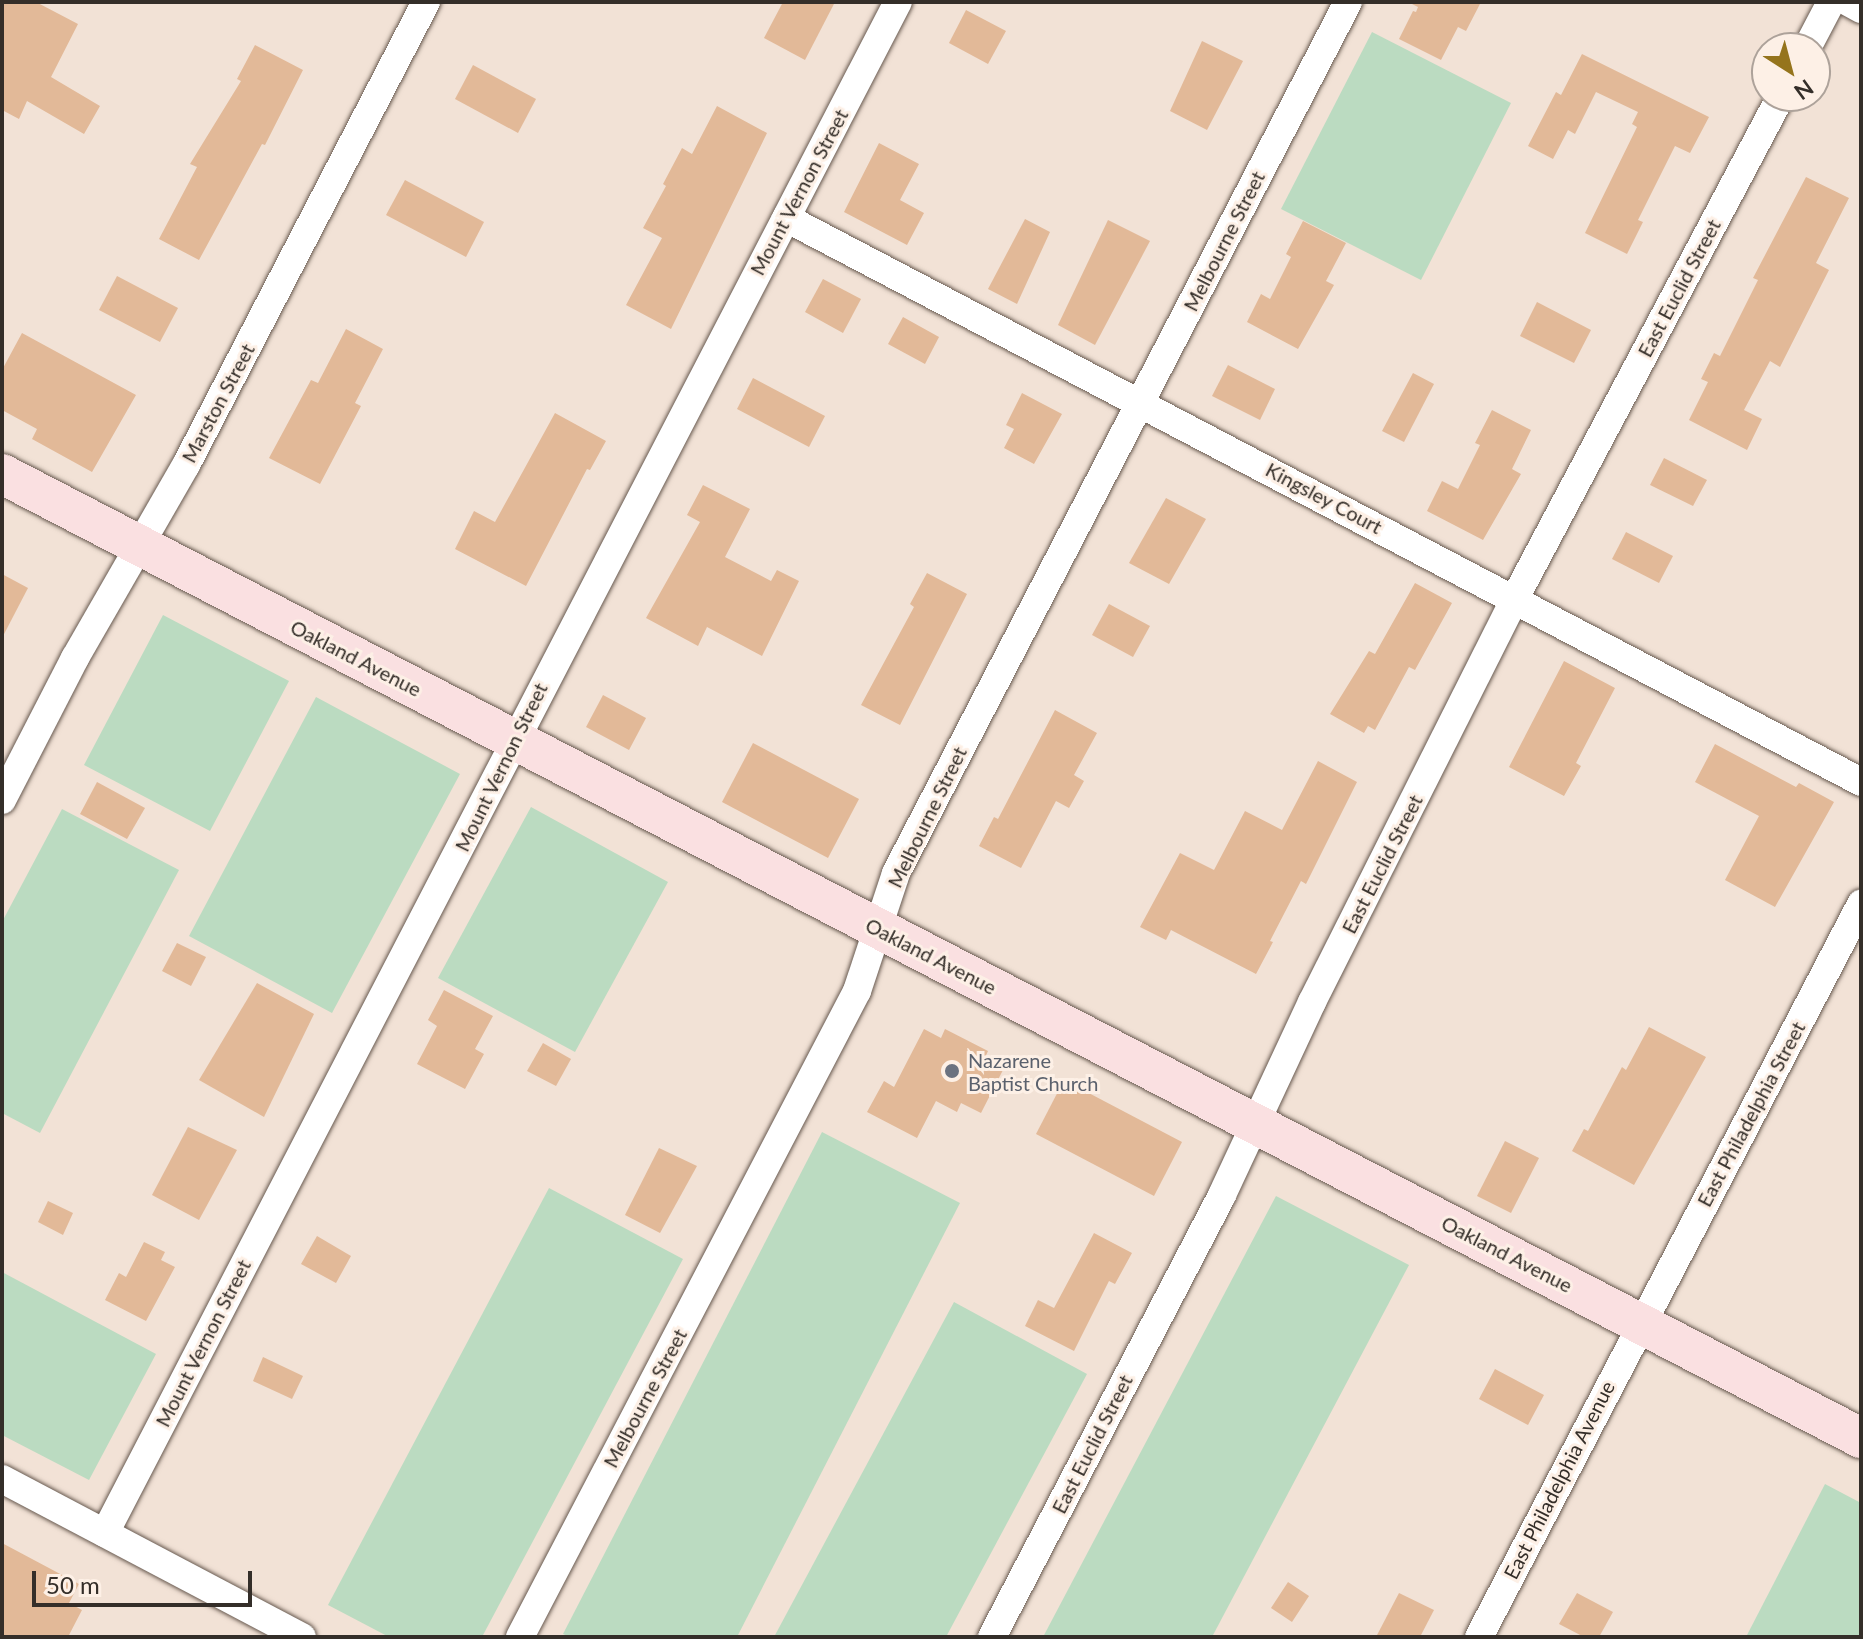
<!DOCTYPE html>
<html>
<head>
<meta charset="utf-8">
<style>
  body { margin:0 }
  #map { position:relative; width:1863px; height:1639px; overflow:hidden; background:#f2e2d6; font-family:Lato,sans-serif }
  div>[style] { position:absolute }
  .green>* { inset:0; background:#bbdbc1 }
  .building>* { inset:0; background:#e2b998 }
  .roads { filter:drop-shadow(0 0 2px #67594f) drop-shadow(0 0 2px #67594f) }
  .street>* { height:28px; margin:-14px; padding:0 14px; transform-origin:14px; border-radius:14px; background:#fff }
  .secondary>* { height:40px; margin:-20px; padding:0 20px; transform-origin:20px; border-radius:20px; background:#fae0e1 }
  .dots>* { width:22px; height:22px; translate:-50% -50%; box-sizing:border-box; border:4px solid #fdf0e6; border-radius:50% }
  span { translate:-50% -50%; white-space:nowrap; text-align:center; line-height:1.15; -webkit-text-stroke:6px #fdf0e6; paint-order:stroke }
  .street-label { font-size:20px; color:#342e29 }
  .worship-label { font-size:20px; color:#5b616d }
  .left { translate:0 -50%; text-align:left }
  .frame { position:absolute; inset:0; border:4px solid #342e29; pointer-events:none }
  .north { position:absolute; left:1751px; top:32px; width:80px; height:80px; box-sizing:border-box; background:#fdf0e6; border:2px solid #ada29a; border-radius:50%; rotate:144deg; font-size:22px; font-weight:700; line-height:32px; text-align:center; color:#342e29 }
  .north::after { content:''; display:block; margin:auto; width:28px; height:36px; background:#95741c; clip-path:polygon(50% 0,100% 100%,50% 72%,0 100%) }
  .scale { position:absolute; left:32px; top:1571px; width:220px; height:36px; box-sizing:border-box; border:4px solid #342e29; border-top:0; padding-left:10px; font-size:24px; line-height:28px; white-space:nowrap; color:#342e29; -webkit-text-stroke:6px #fdf0e6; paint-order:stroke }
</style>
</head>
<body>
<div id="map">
  <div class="green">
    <i style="clip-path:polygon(1372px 32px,1511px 103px,1421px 280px,1281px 209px)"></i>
    <i style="clip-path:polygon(163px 615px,289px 681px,210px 831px,84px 765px)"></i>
    <i style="clip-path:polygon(316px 697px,460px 774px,332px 1013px,189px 936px)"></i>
    <i style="clip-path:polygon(531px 807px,668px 882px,575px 1052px,438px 978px)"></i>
    <i style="clip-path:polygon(62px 809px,179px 870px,40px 1133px,2px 1113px,2px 922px)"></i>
    <i style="clip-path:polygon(822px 1132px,960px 1203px,737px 1637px,570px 1637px,563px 1634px)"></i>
    <i style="clip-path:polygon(549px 1188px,683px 1259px,482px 1637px,389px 1637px,328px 1605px)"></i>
    <i style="clip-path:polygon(1276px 1196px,1409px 1265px,1212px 1637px,1043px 1637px)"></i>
    <i style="clip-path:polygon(2px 1272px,156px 1354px,89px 1480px,2px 1435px)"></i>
    <i style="clip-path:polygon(954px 1302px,1087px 1374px,946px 1637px,774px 1637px)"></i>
    <i style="clip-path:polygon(1825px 1484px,1861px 1503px,1861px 1637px,1746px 1637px)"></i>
  </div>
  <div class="building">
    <i style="clip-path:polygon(2px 2px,36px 2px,78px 24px,51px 77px,100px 106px,84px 134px,27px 101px,19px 119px,2px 110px)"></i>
    <i style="clip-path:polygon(783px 2px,835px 2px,805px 60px,764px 38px)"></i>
    <i style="clip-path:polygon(1408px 2px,1481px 2px,1466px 31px,1458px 27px,1441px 60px,1399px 39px,1413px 11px,1416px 12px,1418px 7px)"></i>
    <i style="clip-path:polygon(966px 10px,1006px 31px,988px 64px,949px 43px)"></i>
    <i style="clip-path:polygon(1202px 41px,1243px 61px,1207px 130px,1170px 111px)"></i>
    <i style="clip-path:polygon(255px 45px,303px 70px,265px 145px,262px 144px,199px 260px,159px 239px,197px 167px,190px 164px,241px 81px,237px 79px)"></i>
    <i style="clip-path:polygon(1582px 54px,1709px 117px,1690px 153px,1675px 146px,1638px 220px,1643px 222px,1627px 254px,1585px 233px,1637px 127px,1632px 124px,1638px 112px,1596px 92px,1575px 134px,1568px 130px,1553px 159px,1528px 146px,1556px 92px,1561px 95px)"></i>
    <i style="clip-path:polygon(473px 65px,536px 99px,518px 133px,455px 99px)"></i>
    <i style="clip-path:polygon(717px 106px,767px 133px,671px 329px,626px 305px,662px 238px,643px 228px,666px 186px,663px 184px,682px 148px,692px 154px)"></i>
    <i style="clip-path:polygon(879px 143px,919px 164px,900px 200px,924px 213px,907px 245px,844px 212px)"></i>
    <i style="clip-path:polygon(1806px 177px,1849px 198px,1816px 263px,1829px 270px,1780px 367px,1770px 361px,1744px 410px,1762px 419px,1747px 450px,1689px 420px,1708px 382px,1701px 379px,1714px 353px,1720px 356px,1758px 280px,1753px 278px)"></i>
    <i style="clip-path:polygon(405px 180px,484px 222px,466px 257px,386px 215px)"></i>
    <i style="clip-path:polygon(1025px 219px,1050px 232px,1017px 304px,988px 289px)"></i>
    <i style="clip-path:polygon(1108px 220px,1150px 241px,1095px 345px,1058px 325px)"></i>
    <i style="clip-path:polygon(1303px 221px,1346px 243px,1326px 281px,1334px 285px,1298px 349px,1247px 322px,1261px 294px,1270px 299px,1291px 257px,1286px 254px)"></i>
    <i style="clip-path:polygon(117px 276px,178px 308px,160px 342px,99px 310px)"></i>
    <i style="clip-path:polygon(823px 279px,861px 299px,843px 333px,805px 312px)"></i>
    <i style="clip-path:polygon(1537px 302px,1591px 330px,1574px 363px,1520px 336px)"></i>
    <i style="clip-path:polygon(903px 317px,939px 337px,925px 364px,888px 344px)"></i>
    <i style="clip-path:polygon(346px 329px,383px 349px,355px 403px,361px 406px,320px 484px,269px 458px,311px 380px,318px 383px)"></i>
    <i style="clip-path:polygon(22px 333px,136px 395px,92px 472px,32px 439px,37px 429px,2px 410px,2px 370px)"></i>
    <i style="clip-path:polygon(1228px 365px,1275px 389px,1260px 420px,1212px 396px)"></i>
    <i style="clip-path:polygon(1413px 373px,1434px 384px,1404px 442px,1382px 431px)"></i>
    <i style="clip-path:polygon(753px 378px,825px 416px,809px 447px,737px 409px)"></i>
    <i style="clip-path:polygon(1022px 393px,1062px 414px,1034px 464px,1004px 448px,1014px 429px,1006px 425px)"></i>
    <i style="clip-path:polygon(1492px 410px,1531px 430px,1512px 469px,1521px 474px,1483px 540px,1427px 511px,1442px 481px,1458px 489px,1480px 445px,1475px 443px)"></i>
    <i style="clip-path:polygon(555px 413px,606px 441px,590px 470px,587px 469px,526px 586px,455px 549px,474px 511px,495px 522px)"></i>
    <i style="clip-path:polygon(1664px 458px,1707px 480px,1693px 506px,1650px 485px)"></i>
    <i style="clip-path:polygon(703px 485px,750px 509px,725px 557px,771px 581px,777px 570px,799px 581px,762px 656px,707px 627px,698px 646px,646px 618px,700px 522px,687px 515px)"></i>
    <i style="clip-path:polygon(1166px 498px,1206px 519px,1169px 584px,1129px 563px)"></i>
    <i style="clip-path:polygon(1626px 532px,1673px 556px,1659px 583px,1612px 559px)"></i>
    <i style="clip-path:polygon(927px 573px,967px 594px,900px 725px,861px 705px,914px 607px,910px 604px)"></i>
    <i style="clip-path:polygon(2px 574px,28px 588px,2px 638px)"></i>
    <i style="clip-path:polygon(1415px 583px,1452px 603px,1415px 670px,1409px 667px,1375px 730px,1368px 726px,1364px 733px,1330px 714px,1369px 651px,1375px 654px)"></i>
    <i style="clip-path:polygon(1109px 604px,1150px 626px,1133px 657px,1092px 635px)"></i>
    <i style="clip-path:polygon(1564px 661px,1615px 688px,1576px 763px,1581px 766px,1564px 796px,1509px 767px)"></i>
    <i style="clip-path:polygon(603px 695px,646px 718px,629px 750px,586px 727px)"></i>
    <i style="clip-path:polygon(1055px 710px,1097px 733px,1074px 775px,1084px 781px,1069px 808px,1056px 801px,1021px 868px,979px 846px,994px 817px,998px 819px)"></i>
    <i style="clip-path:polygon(753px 743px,859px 799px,828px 858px,722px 802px)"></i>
    <i style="clip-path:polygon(1715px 744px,1796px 787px,1799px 783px,1834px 802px,1775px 907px,1725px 880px,1759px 816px,1695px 782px)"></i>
    <i style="clip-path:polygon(1318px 761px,1357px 782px,1306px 884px,1301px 881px,1270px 941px,1273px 942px,1256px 974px,1171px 930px,1166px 940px,1140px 927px,1180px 853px,1214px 870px,1245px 811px,1282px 830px)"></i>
    <i style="clip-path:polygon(97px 782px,145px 808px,127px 839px,80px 814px)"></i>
    <i style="clip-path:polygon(177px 943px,206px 957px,191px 986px,162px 971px)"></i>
    <i style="clip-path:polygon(257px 983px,314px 1014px,264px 1117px,199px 1080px)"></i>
    <i style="clip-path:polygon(444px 990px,493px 1016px,475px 1049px,484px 1054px,465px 1089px,417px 1064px,437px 1026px,428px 1020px)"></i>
    <i style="clip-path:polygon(1649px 1027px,1706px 1057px,1634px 1185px,1572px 1151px,1584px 1129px,1588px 1131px,1622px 1067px,1626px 1070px)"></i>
    <i style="clip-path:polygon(924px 1029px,941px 1038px,945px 1029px,988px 1051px,984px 1060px,1003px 1070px,981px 1113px,961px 1103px,957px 1112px,936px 1101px,917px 1138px,867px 1112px,884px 1081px,894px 1087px)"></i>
    <i style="clip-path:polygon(543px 1043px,571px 1059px,556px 1086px,527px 1071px)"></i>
    <i style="clip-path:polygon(1064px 1080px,1182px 1142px,1154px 1196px,1036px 1134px)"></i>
    <i style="clip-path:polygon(188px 1127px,237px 1150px,199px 1220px,152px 1195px)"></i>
    <i style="clip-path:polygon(1505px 1141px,1539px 1158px,1511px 1213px,1477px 1196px)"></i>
    <i style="clip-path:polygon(659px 1148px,697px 1166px,660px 1233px,625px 1215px)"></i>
    <i style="clip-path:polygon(48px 1201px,73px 1213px,63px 1235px,38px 1222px)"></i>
    <i style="clip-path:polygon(1094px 1233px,1132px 1253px,1115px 1284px,1109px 1281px,1074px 1351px,1025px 1326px,1038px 1300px,1054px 1308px)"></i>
    <i style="clip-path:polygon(317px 1236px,351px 1256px,336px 1283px,301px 1264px)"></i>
    <i style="clip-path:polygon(144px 1242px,165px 1252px,161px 1260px,175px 1267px,146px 1321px,105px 1300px,119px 1273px,126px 1277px)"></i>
    <i style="clip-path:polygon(263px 1357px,303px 1376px,292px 1399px,253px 1381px)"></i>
    <i style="clip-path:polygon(1495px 1369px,1544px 1395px,1528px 1425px,1479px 1399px)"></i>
    <i style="clip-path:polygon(2px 1543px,79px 1584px,69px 1603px,82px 1610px,68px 1637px,2px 1637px)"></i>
    <i style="clip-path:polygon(1288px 1582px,1309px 1596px,1292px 1622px,1271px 1608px)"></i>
    <i style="clip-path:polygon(1399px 1593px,1434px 1610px,1420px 1637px,1376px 1637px)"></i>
    <i style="clip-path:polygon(1577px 1593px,1613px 1612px,1599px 1637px,1584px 1637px,1559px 1624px)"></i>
  </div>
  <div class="roads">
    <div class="street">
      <i style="left:1848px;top:2px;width:15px;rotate:28deg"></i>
      <i style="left:1807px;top:48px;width:52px;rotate:-62.4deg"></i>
      <i style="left:786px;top:218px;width:1214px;rotate:27.68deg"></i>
      <i style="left:2px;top:800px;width:160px;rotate:-62.8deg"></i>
      <i style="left:75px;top:658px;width:223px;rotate:-60.1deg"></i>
      <i style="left:186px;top:465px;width:522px;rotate:-62.6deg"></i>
      <i style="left:2px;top:1479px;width:339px;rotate:27.8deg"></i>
      <i style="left:105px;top:1533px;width:1724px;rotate:-62.62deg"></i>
      <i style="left:520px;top:1637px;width:729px;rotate:-62.45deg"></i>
      <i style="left:857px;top:991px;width:124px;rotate:-71.7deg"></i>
      <i style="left:896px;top:873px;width:981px;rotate:-62.57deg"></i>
      <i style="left:992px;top:1637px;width:498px;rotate:-62.5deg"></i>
      <i style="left:1222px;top:1195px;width:213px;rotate:-65deg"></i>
      <i style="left:1312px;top:1002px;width:450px;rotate:-63.3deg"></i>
      <i style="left:1514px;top:600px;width:570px;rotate:-62.09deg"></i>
      <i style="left:1479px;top:1637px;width:827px;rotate:-62.47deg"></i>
    </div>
    <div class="secondary">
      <i style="left:2px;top:474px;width:2094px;rotate:27.41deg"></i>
    </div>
  </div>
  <div class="dots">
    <i style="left:952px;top:1071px;background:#6b7280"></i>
  </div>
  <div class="street-label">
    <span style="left:799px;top:192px;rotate:-62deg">Mount Vernon Street</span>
    <span style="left:1224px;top:241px;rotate:-63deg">Melbourne Street</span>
    <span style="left:1679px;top:288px;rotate:-62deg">East Euclid Street</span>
    <span style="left:218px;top:403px;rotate:-62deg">Marston Street</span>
    <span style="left:1324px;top:498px;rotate:28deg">Kingsley Court</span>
    <span style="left:356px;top:658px;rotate:27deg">Oakland Avenue</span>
    <span style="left:501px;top:767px;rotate:-64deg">Mount Vernon Street</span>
    <span style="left:927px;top:817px;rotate:-64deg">Melbourne Street</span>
    <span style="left:1382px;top:864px;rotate:-63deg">East Euclid Street</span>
    <span style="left:931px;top:956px;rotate:27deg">Oakland Avenue</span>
    <span style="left:1751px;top:1114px;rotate:-62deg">East Philadelphia Street</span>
    <span style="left:1507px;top:1254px;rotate:27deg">Oakland Avenue</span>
    <span style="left:203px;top:1343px;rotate:-63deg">Mount Vernon Street</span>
    <span style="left:645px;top:1398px;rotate:-62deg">Melbourne Street</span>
    <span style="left:1092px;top:1444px;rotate:-63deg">East Euclid Street</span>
    <span style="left:1559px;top:1480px;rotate:-63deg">East Philadelphia Avenue</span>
  </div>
  <div class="worship-label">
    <span class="left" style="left:968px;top:1072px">Nazarene<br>Baptist Church</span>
  </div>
  <div class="frame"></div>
  <div class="north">N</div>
  <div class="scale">50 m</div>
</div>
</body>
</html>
